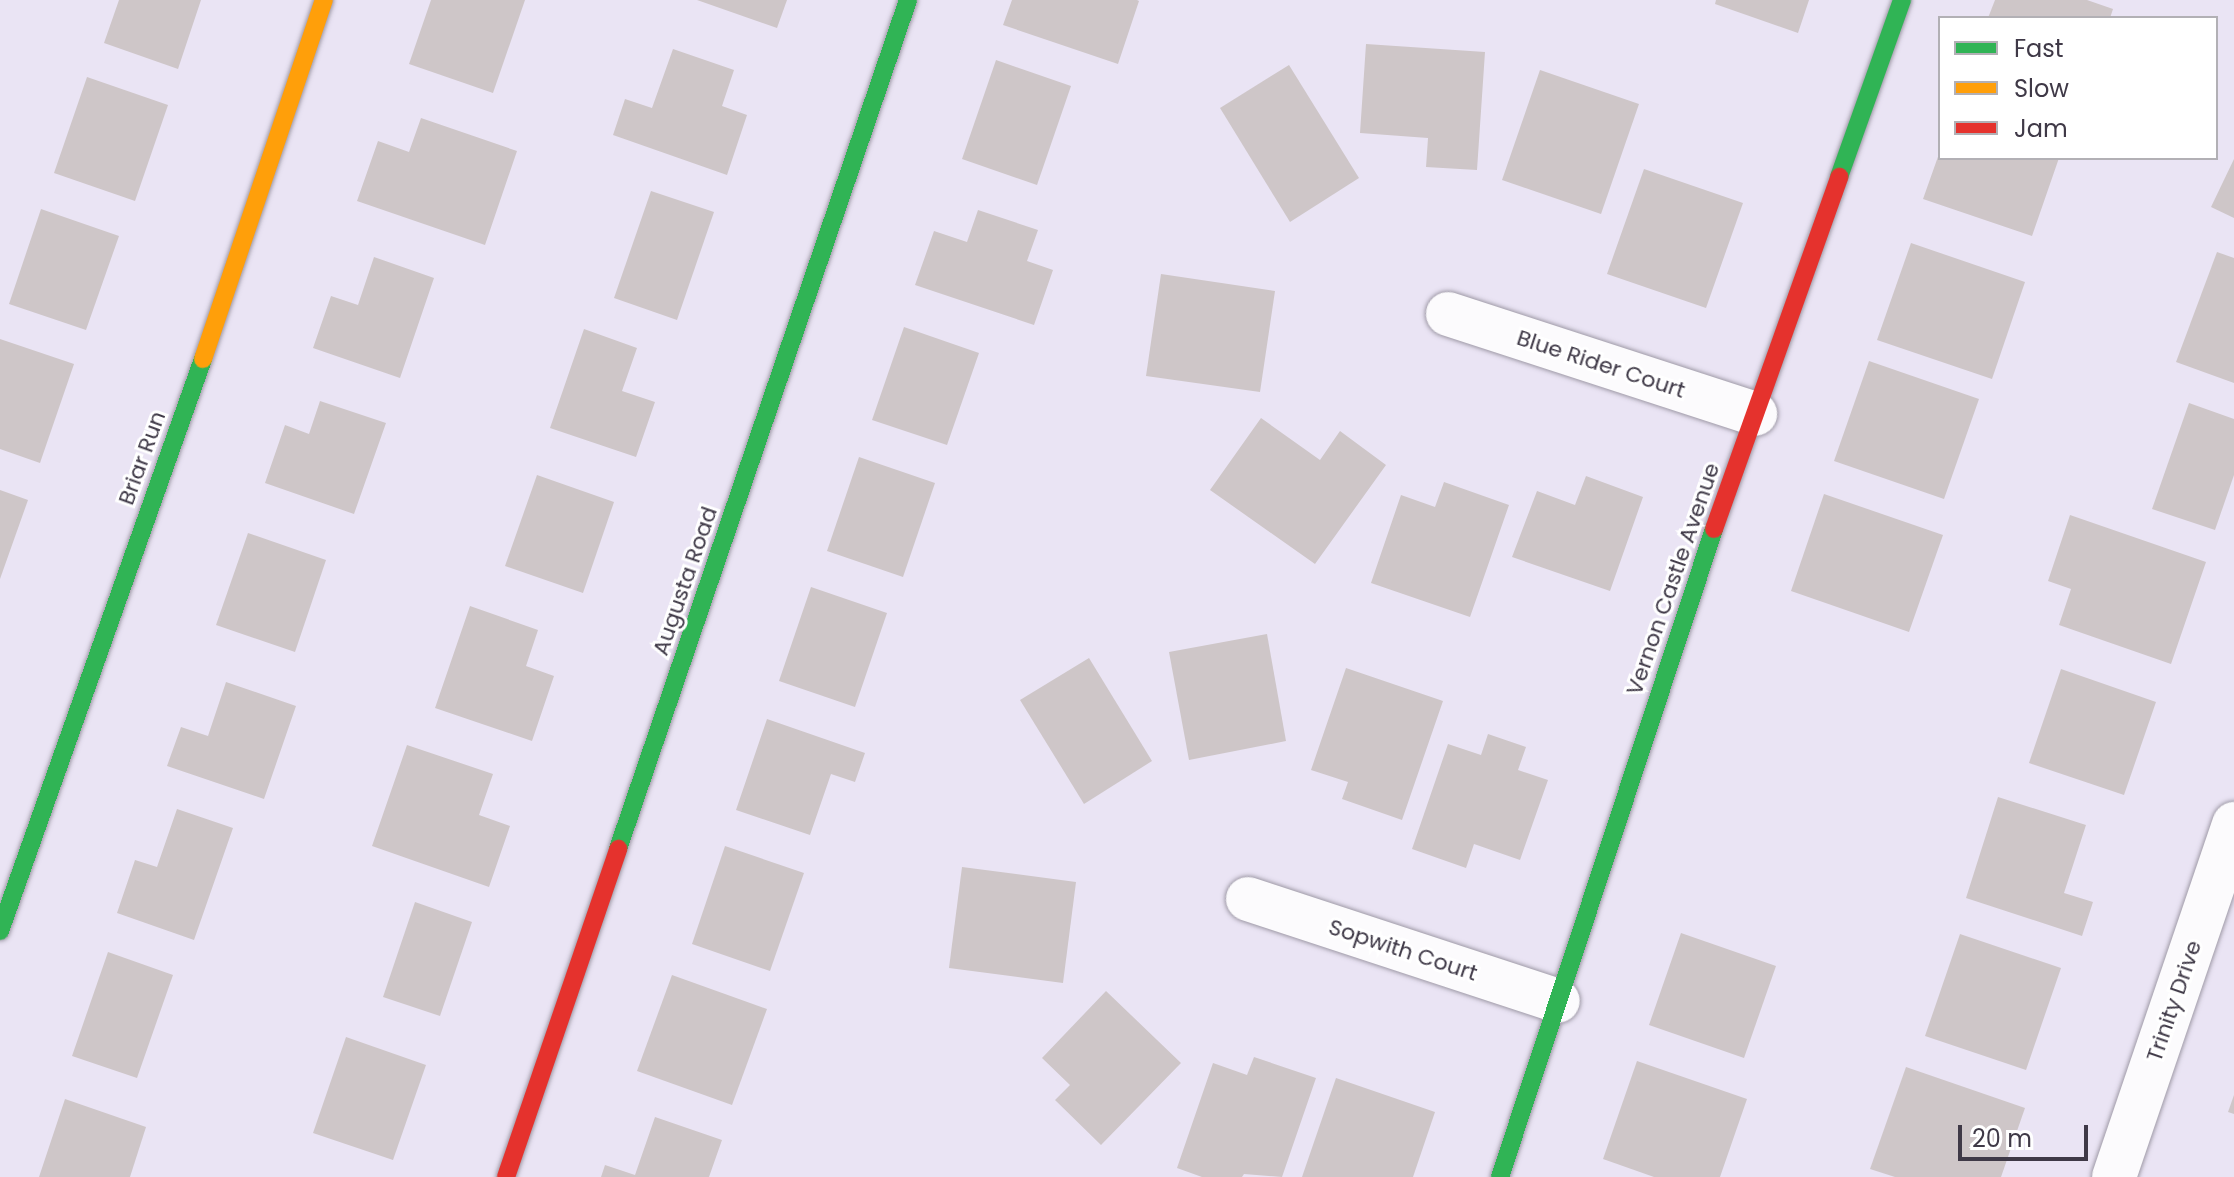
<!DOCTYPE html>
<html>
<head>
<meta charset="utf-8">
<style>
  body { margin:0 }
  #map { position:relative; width:2234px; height:1177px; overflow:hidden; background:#eae4f4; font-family:Poppins,sans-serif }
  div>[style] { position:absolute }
  .building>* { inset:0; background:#cec6c8 }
  .roads { filter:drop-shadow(0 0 2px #9f9aa7) drop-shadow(0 0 2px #9f9aa7) }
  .street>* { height:44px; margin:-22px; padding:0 22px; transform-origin:22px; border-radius:22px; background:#fcfbfd }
  .fast>* { height:18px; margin:-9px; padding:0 9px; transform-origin:9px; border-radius:9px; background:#30b455 }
  .slow>* { height:18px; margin:-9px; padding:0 9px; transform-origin:9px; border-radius:9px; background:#ff9f0a }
  .jam>* { height:18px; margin:-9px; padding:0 9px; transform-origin:9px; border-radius:9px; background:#e5322d }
  span { translate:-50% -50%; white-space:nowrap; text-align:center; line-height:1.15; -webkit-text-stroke:6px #fff; paint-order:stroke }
  .street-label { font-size:22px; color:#3f3947 }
  .legend { position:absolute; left:1938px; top:16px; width:280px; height:144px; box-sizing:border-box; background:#fff; border:2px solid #b2b0b5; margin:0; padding:10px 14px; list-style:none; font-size:24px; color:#3f3947 }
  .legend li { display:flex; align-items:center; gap:16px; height:40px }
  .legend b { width:40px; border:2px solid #b2b0b5 }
  .scale { position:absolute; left:1958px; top:1125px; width:130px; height:36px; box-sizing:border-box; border:4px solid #3f3947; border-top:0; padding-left:10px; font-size:24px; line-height:28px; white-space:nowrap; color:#3f3947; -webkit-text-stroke:6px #fff; paint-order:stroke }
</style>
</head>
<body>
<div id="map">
  <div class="building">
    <i style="clip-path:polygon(119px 0,201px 0,178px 69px,104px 43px)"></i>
    <i style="clip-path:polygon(431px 0,525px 0,493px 93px,409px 64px)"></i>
    <i style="clip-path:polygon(697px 0,787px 0,777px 28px)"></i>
    <i style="clip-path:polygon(1012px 0,1137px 0,1139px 1px,1118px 64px,1003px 25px)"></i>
    <i style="clip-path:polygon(1716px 0,1809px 0,1798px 33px,1715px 4px)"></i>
    <i style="clip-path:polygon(1995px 0,2087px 0,2113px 9px,2110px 18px,1988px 18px)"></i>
    <i style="clip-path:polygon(1366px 44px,1485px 52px,1477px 170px,1426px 167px,1428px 138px,1360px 133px)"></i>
    <i style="clip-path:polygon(673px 49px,734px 70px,722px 106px,747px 115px,727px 175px,613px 135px,625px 99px,652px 108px)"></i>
    <i style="clip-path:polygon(996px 60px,1071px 86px,1037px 185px,962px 159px)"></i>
    <i style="clip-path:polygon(1289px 65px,1359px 178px,1290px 222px,1220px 108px)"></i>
    <i style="clip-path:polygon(1540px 70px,1639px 104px,1601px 214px,1502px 180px)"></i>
    <i style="clip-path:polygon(87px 77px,168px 105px,135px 201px,54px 173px)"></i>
    <i style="clip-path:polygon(421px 118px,517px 151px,485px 245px,357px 201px,378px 141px,409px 152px)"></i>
    <i style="clip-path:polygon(1940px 151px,1940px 158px,2059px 158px,2032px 236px,1923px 199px)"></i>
    <i style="clip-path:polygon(2234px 159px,2234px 218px,2211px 207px)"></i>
    <i style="clip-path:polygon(1644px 169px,1743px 203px,1706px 308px,1607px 274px)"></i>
    <i style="clip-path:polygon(651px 191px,714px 212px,677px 320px,614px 298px)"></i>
    <i style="clip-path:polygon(41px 209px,119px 236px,86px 330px,9px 304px)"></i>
    <i style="clip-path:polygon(978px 210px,1038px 230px,1027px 261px,1053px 270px,1034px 325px,915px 285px,934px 231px,967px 242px)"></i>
    <i style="clip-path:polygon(1911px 243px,2025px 282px,1992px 379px,1877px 340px)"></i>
    <i style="clip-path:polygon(2217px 252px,2234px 258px,2234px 383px,2176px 362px)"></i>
    <i style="clip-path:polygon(374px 257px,434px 278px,400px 378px,313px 348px,331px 296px,358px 305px)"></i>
    <i style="clip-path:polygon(1161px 274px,1275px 291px,1260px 392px,1146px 376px)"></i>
    <i style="clip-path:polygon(904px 327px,979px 353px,947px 445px,872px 420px)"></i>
    <i style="clip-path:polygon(584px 329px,637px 348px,622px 391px,655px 402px,636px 457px,550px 428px)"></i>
    <i style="clip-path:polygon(0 339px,74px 364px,40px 463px,0 449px)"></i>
    <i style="clip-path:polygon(1869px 361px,1979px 399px,1944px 499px,1834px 461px)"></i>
    <i style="clip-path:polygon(320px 401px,386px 423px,354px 514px,265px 483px,285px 425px,309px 434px)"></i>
    <i style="clip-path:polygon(2189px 403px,2234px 419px,2234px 475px,2215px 530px,2152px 509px)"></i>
    <i style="clip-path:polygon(1261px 418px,1320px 460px,1340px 431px,1386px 465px,1315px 564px,1210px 490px)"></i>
    <i style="clip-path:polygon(859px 457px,935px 483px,903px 577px,827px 551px)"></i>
    <i style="clip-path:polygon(537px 475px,614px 502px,583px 593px,505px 566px)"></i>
    <i style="clip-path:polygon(1586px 476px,1643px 497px,1610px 591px,1512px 557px,1537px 491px,1575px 505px)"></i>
    <i style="clip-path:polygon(1444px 482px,1509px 505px,1470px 617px,1371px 583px,1401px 495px,1435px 507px)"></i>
    <i style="clip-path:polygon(0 490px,28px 500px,0 579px)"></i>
    <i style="clip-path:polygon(1824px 494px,1943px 535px,1909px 632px,1791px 591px)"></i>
    <i style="clip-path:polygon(2070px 515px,2206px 562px,2171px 664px,2059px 625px,2071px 589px,2048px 581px)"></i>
    <i style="clip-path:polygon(248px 533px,326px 560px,295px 652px,216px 625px)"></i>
    <i style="clip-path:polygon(811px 587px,887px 613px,855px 707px,779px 681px)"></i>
    <i style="clip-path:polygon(470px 606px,538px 630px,526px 666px,554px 676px,532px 741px,435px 708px)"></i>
    <i style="clip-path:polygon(1267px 634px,1286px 741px,1189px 760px,1169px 652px)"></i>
    <i style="clip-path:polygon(1089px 658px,1152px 761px,1084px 804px,1020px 700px)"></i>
    <i style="clip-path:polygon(1346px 668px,1443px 701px,1402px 820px,1342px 799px,1348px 782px,1311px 770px)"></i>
    <i style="clip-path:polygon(2061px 669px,2156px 702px,2124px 795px,2029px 763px)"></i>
    <i style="clip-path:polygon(226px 682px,296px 706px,264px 799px,167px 766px,181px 727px,208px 736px)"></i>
    <i style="clip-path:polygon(767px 719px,865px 753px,855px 782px,831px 774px,810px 835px,736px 810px)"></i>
    <i style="clip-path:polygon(1488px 734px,1526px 747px,1518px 770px,1548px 780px,1520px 860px,1474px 844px,1466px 868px,1412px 849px,1448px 744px,1481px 755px)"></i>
    <i style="clip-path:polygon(407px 745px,493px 774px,479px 815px,510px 826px,489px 887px,372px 846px)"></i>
    <i style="clip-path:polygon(1998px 797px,2086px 825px,2064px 893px,2093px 902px,2082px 936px,1966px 898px)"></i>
    <i style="clip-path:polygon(177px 809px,233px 828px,194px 940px,117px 913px,135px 860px,157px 867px)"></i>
    <i style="clip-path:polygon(725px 846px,804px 873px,770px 971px,692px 944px)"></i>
    <i style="clip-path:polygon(962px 867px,1076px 882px,1063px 983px,949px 968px)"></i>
    <i style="clip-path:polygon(415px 902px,472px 922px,440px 1016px,383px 997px)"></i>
    <i style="clip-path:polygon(1681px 933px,1776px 966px,1744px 1058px,1649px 1025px)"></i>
    <i style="clip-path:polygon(1960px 934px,2061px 968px,2026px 1070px,1925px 1036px)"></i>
    <i style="clip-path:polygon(108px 952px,173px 975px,137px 1078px,72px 1056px)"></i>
    <i style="clip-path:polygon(672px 975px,767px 1009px,732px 1105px,637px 1071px)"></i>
    <i style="clip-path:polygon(1106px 991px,1181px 1063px,1101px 1145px,1055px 1100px,1070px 1085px,1042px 1058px)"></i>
    <i style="clip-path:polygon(346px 1037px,426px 1065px,393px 1160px,313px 1133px)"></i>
    <i style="clip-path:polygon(1254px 1057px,1316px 1078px,1282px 1177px,1244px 1174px,1242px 1177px,1202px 1177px,1177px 1168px,1213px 1063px,1247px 1075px)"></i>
    <i style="clip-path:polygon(1637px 1061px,1747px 1099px,1720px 1177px,1654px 1177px,1603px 1159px)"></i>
    <i style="clip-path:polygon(1906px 1067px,2025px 1108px,2001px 1177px,1895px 1177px,1870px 1169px)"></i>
    <i style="clip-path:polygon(1336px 1078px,1435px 1112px,1413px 1177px,1302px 1177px)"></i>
    <i style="clip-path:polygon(2234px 1095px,2234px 1114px,2228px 1112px)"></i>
    <i style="clip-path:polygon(65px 1099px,146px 1127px,130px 1177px,39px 1177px)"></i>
    <i style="clip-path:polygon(655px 1117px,722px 1140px,709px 1177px,601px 1177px,605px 1165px,635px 1175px)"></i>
  </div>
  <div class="roads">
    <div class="street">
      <i style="left:1448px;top:314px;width:323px;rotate:18deg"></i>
      <i style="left:1248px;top:899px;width:326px;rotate:18.2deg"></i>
      <i style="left:2114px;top:1177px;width:373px;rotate:-71.2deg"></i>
    </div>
    <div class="fast">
      <i style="left:1839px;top:177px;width:188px;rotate:-70.4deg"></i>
      <i style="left:618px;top:849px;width:897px;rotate:-71.14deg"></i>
      <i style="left:0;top:931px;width:607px;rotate:-70.46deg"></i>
      <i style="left:1500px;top:1177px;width:682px;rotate:-71.72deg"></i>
    </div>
    <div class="slow">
      <i style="left:203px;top:359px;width:379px;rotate:-71.4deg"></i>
    </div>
    <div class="jam">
      <i style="left:1714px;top:529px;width:374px;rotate:-70.4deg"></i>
      <i style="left:506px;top:1177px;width:347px;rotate:-71.1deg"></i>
    </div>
  </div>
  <div class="street-label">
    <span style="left:1601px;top:364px;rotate:18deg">Blue Rider Court</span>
    <span style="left:142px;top:458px;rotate:-70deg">Briar Run</span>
    <span style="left:1673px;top:579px;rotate:-71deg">Vernon Castle Avenue</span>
    <span style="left:685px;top:581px;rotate:-71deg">Augusta Road</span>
    <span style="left:1403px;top:950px;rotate:18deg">Sopwith Court</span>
    <span style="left:2174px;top:1001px;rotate:-71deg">Trinity Drive</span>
  </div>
  <ul class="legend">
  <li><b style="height:10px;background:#30b455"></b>Fast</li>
  <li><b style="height:10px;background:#ff9f0a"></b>Slow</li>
  <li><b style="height:10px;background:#e5322d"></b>Jam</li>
  </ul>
  <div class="scale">20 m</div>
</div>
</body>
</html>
